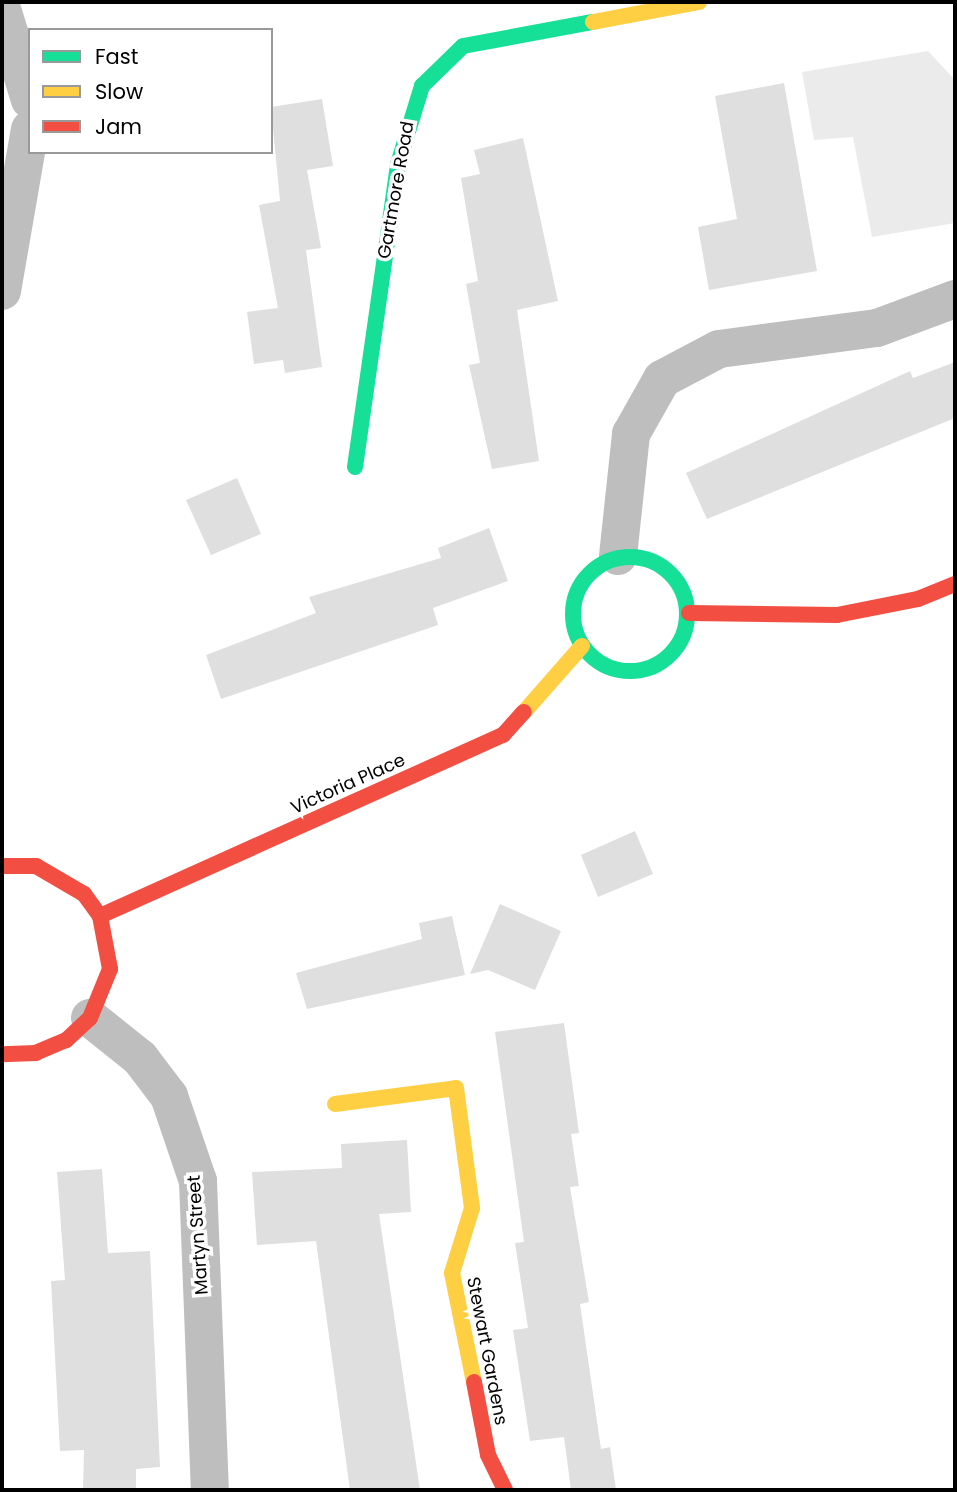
<!DOCTYPE html>
<html>
<head>
<meta charset="utf-8">
<style>
  body { margin:0 }
  #map { position:relative; width:957px; height:1492px; overflow:hidden; background:#fff; font-family:Poppins,sans-serif }
  div>[style] { position:absolute }
  .green>* { inset:0; background:#ebebeb }
  .building>* { inset:0; background:#dfdfdf }
  .street>* { height:38px; margin:-19px; padding:0 19px; transform-origin:19px; border-radius:19px; background:#bebebe }
  .fast>* { height:16px; margin:-8px; padding:0 8px; transform-origin:8px; border-radius:8px; background:#16e098 }
  .fast>.ring { margin:-8px; padding:0; box-sizing:content-box; background:none; border:16px solid #16e098; border-radius:50% }
  .slow>* { height:16px; margin:-8px; padding:0 8px; transform-origin:8px; border-radius:8px; background:#ffcf43 }
  .jam>* { height:16px; margin:-8px; padding:0 8px; transform-origin:8px; border-radius:8px; background:#f24e42 }
  span { translate:-50% -50%; white-space:nowrap; text-align:center; line-height:1.15; -webkit-text-stroke:7px #fff; paint-order:stroke }
  .street-label { font-size:18px; color:#000 }
  .frame { position:absolute; inset:0; border:4px solid #000; pointer-events:none }
  .legend { position:absolute; left:28px; top:28px; width:245px; height:126px; box-sizing:border-box; background:#fff; border:2px solid #999; margin:0; padding:9px 12px; list-style:none; font-size:21px; color:#000 }
  .legend li { display:flex; align-items:center; gap:14px; height:35px }
  .legend b { width:35px; border:2px solid #999 }
</style>
</head>
<body>
<div id="map">
  <div class="green">
    <i style="clip-path:polygon(928px 51px,955px 80px,955px 223px,872px 237px,853px 137px,814px 140px,802px 72px)"></i>
  </div>
  <div class="building">
    <i style="clip-path:polygon(784px 83px,817px 271px,709px 290px,698px 227px,737px 219px,715px 96px)"></i>
    <i style="clip-path:polygon(322px 99px,333px 166px,307px 170px,321px 248px,306px 250px,322px 367px,285px 373px,283px 360px,254px 364px,247px 312px,278px 308px,259px 205px,280px 201px,271px 107px)"></i>
    <i style="clip-path:polygon(523px 138px,558px 301px,517px 310px,539px 461px,492px 469px,469px 365px,480px 363px,466px 284px,478px 281px,461px 178px,480px 174px,474px 150px)"></i>
    <i style="clip-path:polygon(955px 362px,955px 418px,707px 519px,686px 473px,910px 371px,913px 378px)"></i>
    <i style="clip-path:polygon(237px 478px,261px 534px,211px 555px,186px 500px)"></i>
    <i style="clip-path:polygon(489px 528px,508px 581px,433px 608px,438px 625px,221px 699px,206px 655px,316px 613px,309px 597px,441px 558px,438px 548px)"></i>
    <i style="clip-path:polygon(635px 831px,653px 874px,598px 897px,581px 855px)"></i>
    <i style="clip-path:polygon(500px 904px,561px 931px,535px 990px,488px 970px,470px 974px)"></i>
    <i style="clip-path:polygon(452px 916px,465px 975px,307px 1009px,296px 973px,422px 939px,419px 923px)"></i>
    <i style="clip-path:polygon(564px 1023px,579px 1133px,571px 1134px,579px 1186px,570px 1187px,589px 1302px,580px 1304px,601px 1449px,610px 1447px,616px 1490px,571px 1490px,564px 1437px,530px 1441px,513px 1330px,528px 1328px,515px 1243px,524px 1242px,495px 1032px)"></i>
    <i style="clip-path:polygon(407px 1140px,411px 1212px,379px 1214px,420px 1490px,350px 1490px,316px 1241px,257px 1245px,252px 1172px,342px 1168px,341px 1144px)"></i>
    <i style="clip-path:polygon(102px 1169px,108px 1253px,150px 1251px,160px 1467px,136px 1469px,136px 1490px,83px 1490px,84px 1450px,60px 1451px,51px 1281px,65px 1280px,57px 1172px)"></i>
  </div>
  <div class="street">
    <i style="left:2px;top:9px;width:95px;rotate:72.9deg"></i>
    <i style="left:2px;top:291px;width:164px;rotate:-80.2deg"></i>
    <i style="left:618px;top:556px;width:123px;rotate:-83.9deg"></i>
    <i style="left:631px;top:434px;width:63px;rotate:-60.6deg"></i>
    <i style="left:662px;top:379px;width:64px;rotate:-27.8deg"></i>
    <i style="left:719px;top:349px;width:159px;rotate:-7.6deg"></i>
    <i style="left:877px;top:328px;width:83px;rotate:-20.4deg"></i>
    <i style="left:90px;top:1018px;width:64px;rotate:38.7deg"></i>
    <i style="left:140px;top:1058px;width:48px;rotate:52.7deg"></i>
    <i style="left:169px;top:1096px;width:90px;rotate:71.2deg"></i>
    <i style="left:198px;top:1181px;width:309px;rotate:87.8deg"></i>
  </div>
  <div class="fast">
    <i style="left:355px;top:467px;width:306px;rotate:-81.9deg"></i>
    <i style="left:398px;top:164px;width:82px;rotate:-72.9deg"></i>
    <i style="left:422px;top:86px;width:57px;rotate:-44.3deg"></i>
    <i style="left:463px;top:46px;width:132px;rotate:-10.5deg"></i>
    <i class="ring" style="left:573px;top:557px;width:98px;height:98px"></i>
  </div>
  <div class="slow">
    <i style="left:593px;top:22px;width:108px;rotate:-10.7deg"></i>
    <i style="left:524px;top:712px;width:88px;rotate:-48.7deg"></i>
    <i style="left:335px;top:1104px;width:122px;rotate:-7.5deg"></i>
    <i style="left:456px;top:1088px;width:121px;rotate:82.4deg"></i>
    <i style="left:472px;top:1208px;width:68px;rotate:107.1deg"></i>
    <i style="left:452px;top:1273px;width:111px;rotate:78.6deg"></i>
  </div>
  <div class="jam">
    <i style="left:689px;top:613px;width:148px;rotate:0.8deg"></i>
    <i style="left:837px;top:615px;width:83px;rotate:-11.2deg"></i>
    <i style="left:918px;top:599px;width:40px;rotate:-22deg"></i>
    <i style="left:2px;top:866px;width:34px"></i>
    <i style="left:36px;top:866px;width:56px;rotate:30.3deg"></i>
    <i style="left:84px;top:894px;width:27px;rotate:54deg"></i>
    <i style="left:100px;top:916px;width:54px;rotate:79.3deg"></i>
    <i style="left:110px;top:969px;width:53px;rotate:112.2deg"></i>
    <i style="left:90px;top:1018px;width:33px;rotate:137deg"></i>
    <i style="left:66px;top:1040px;width:33px;rotate:157deg"></i>
    <i style="left:36px;top:1053px;width:34px;rotate:178deg"></i>
    <i style="left:100px;top:916px;width:442px;rotate:-24.2deg"></i>
    <i style="left:503px;top:735px;width:31px;rotate:-48deg"></i>
    <i style="left:474px;top:1382px;width:74px;rotate:79.1deg"></i>
    <i style="left:488px;top:1455px;width:39px;rotate:64deg"></i>
  </div>
  <div class="street-label">
    <span style="left:396px;top:190px;rotate:-80deg">Gartmore Road</span>
    <span style="left:348px;top:784px;rotate:-24deg">Victoria Place</span>
    <span style="left:198px;top:1235px;rotate:-94deg">Martyn Street</span>
    <span style="left:487px;top:1351px;rotate:79deg">Stewart Gardens</span>
  </div>
  <div class="frame"></div>
  <ul class="legend">
  <li><b style="height:9px;background:#16e098"></b>Fast</li>
  <li><b style="height:9px;background:#ffcf43"></b>Slow</li>
  <li><b style="height:9px;background:#f24e42"></b>Jam</li>
  </ul>
</div>
</body>
</html>
